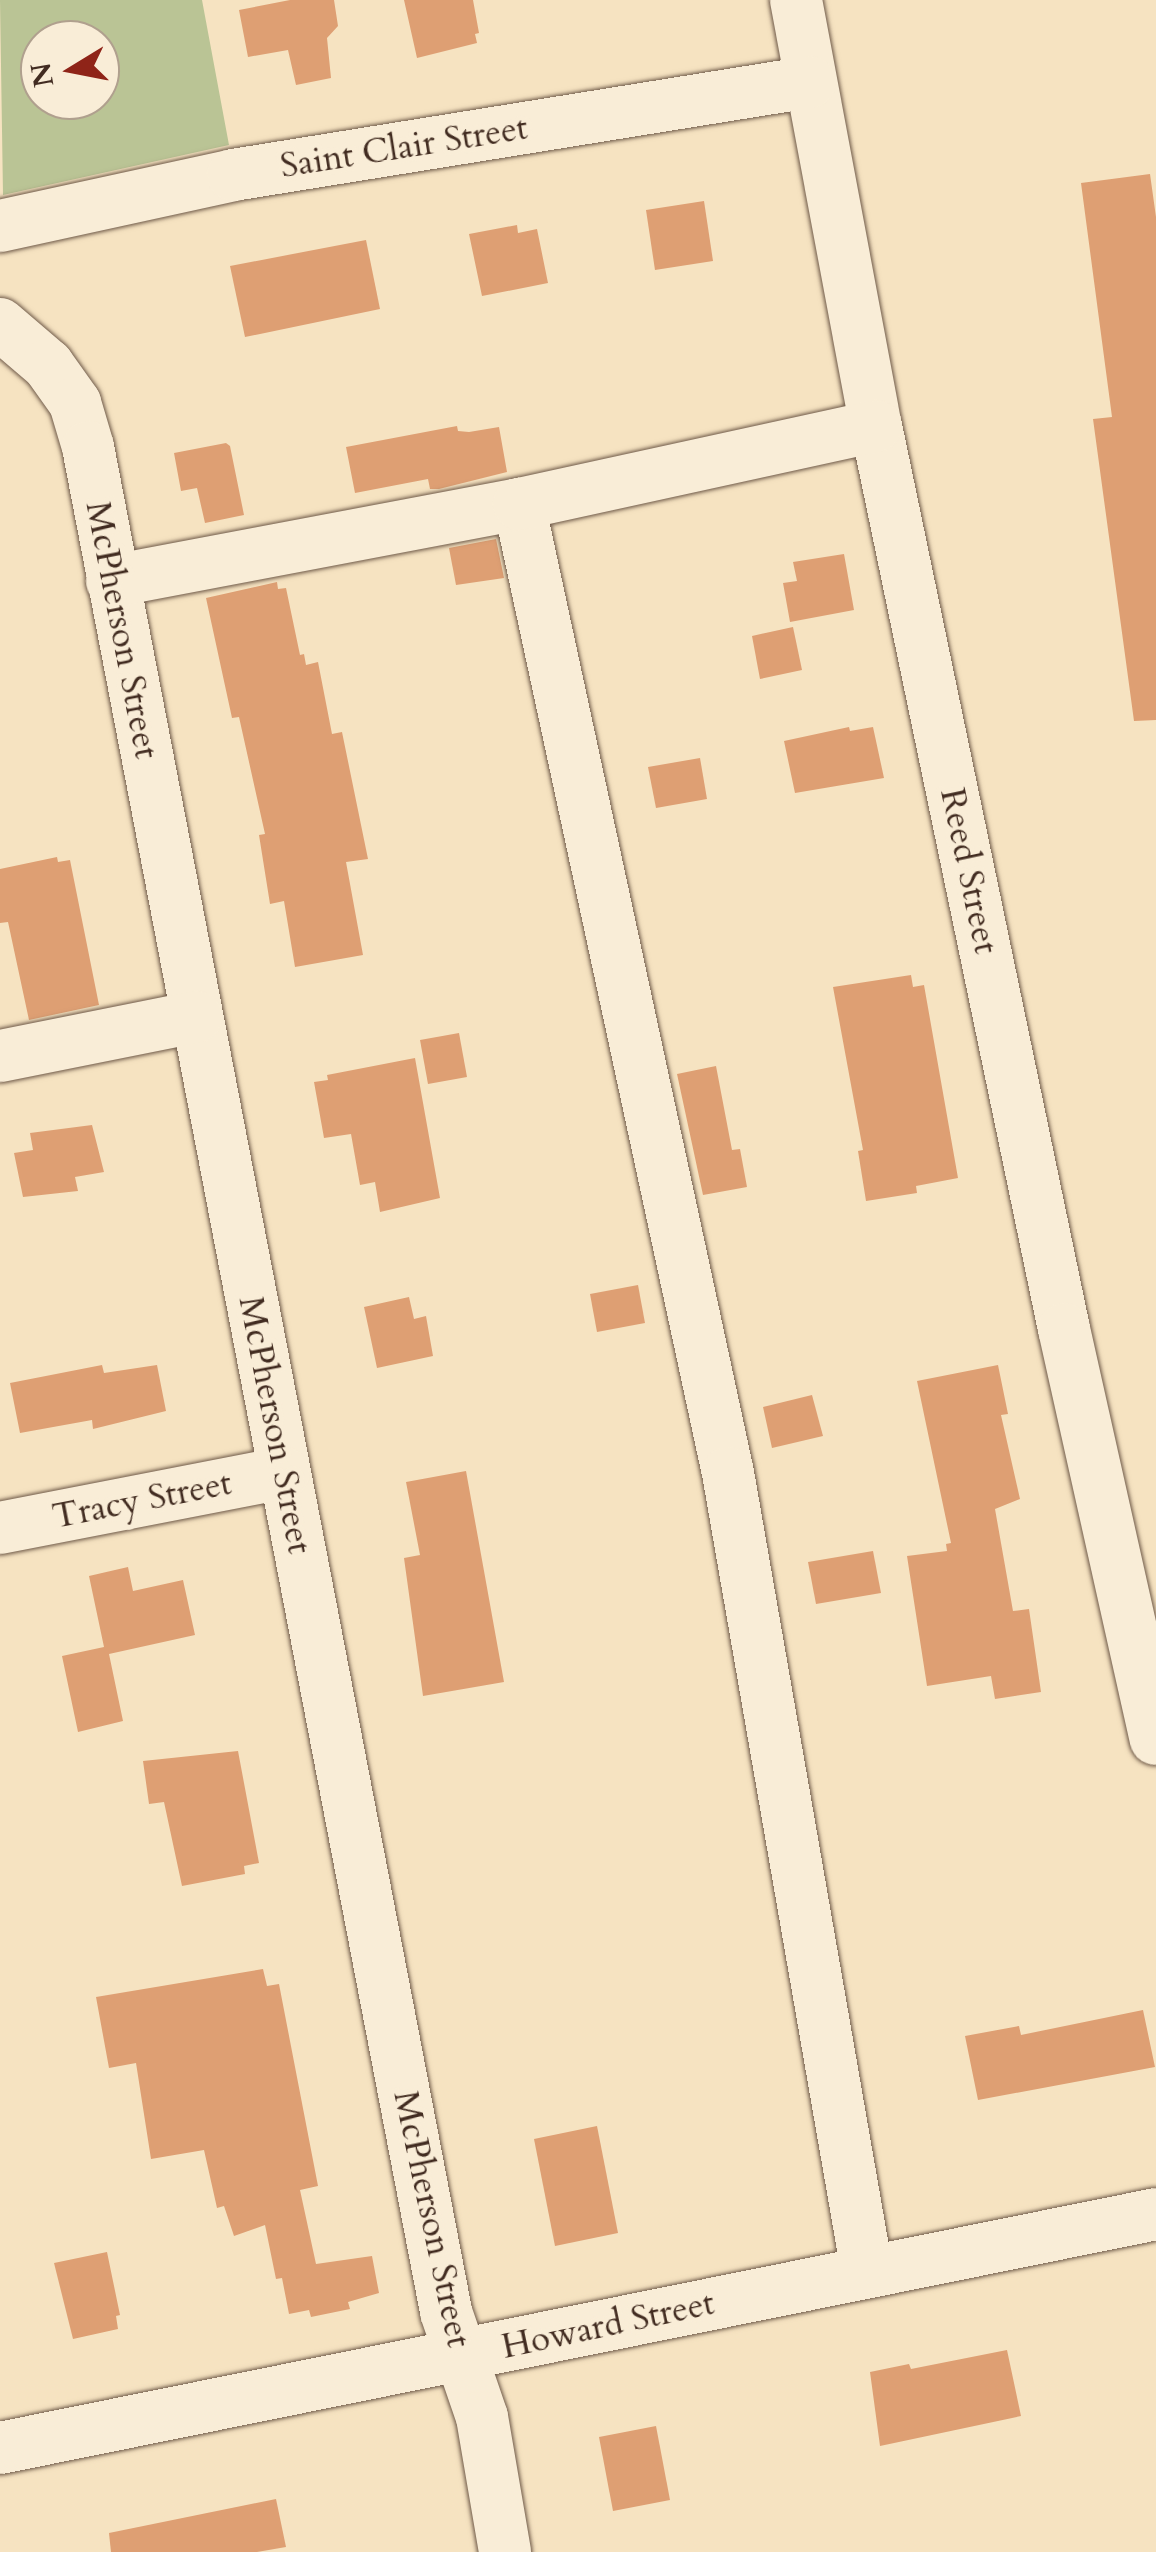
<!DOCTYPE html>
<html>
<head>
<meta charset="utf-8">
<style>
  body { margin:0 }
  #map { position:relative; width:1156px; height:2552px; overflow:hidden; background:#f6e3c1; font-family:Cardo,serif }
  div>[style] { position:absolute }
  .green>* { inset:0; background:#bac495 }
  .building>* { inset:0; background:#de9f73 }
  .roads { filter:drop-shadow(0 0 2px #6f5a49) drop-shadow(0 0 2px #6f5a49) }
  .minor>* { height:52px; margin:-26px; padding:0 26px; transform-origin:26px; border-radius:26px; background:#f9edd7 }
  span { translate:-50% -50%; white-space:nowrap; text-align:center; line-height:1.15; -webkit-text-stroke:10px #f9edd7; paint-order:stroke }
  .street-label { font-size:35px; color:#422c21 }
  .north { position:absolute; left:20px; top:20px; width:100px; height:100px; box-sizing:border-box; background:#f9edd7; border:2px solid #b0a08e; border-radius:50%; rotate:260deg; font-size:28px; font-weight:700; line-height:40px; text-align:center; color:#422c21 }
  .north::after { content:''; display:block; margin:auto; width:35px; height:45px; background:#8f2418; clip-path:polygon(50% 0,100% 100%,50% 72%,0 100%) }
</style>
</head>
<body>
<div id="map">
  <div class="green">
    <i style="clip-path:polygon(evenodd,0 0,202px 0,229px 145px,3px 195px,0 0,40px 40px,100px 40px,100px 100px,40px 100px,40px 40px)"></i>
  </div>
  <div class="building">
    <i style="clip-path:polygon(290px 0,334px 0,338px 26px,327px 38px,331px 78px,296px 85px,288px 50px,248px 57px,239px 10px)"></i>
    <i style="clip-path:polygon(404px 0,473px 0,479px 33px,475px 34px,477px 43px,417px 58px)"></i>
    <i style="clip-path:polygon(1150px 174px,1156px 217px,1156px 720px,1134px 721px,1093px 419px,1112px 417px,1081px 183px)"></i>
    <i style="clip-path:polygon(704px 201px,713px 261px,655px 270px,646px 210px)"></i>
    <i style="clip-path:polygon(517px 225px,518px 233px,537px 229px,548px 283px,482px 296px,469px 234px)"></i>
    <i style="clip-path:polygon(366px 240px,380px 309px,245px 337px,230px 266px)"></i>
    <i style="clip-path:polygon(457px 426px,458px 431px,469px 432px,499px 427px,507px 472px,439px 489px,430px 489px,428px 479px,355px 493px,346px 447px)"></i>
    <i style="clip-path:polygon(226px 443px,230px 446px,244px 515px,205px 523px,197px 488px,181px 491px,174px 453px)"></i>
    <i style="clip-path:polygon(496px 539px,504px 578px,456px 585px,449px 548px)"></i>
    <i style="clip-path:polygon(844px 554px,854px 610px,790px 622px,783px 583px,797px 581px,793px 562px)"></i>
    <i style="clip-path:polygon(277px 582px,278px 589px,286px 588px,300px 655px,304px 654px,306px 665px,318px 662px,332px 734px,342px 732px,368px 859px,346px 862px,363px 955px,295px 967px,284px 901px,270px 904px,259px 835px,265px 834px,239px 717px,232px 718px,206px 598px)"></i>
    <i style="clip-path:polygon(793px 627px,802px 670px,760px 679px,752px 636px)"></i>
    <i style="clip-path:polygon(849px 727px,850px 731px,873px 727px,884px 778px,795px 793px,784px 741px)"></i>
    <i style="clip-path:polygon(700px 758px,707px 799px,656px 808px,648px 767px)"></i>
    <i style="clip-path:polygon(57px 857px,58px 862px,70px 860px,99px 1005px,29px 1020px,8px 922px,0 923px,0 869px)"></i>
    <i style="clip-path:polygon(911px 975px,913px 987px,924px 985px,958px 1178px,916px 1186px,917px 1193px,866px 1201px,858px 1151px,863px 1150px,833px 987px)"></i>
    <i style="clip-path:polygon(459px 1033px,467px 1077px,428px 1084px,420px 1040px)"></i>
    <i style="clip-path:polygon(415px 1058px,440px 1198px,380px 1212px,375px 1182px,360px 1185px,351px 1134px,324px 1138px,314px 1082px,328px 1080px,327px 1075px)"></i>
    <i style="clip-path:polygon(716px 1066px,732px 1150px,740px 1149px,747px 1187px,703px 1195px,677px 1074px)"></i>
    <i style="clip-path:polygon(92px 1125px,104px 1172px,75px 1177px,78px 1191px,23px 1197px,14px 1153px,33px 1150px,30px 1133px)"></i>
    <i style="clip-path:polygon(638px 1285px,645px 1323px,597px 1332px,590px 1294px)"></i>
    <i style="clip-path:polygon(409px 1297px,414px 1319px,426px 1316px,433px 1356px,377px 1368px,364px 1307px)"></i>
    <i style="clip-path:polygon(102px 1365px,104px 1373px,157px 1365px,166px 1411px,93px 1429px,92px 1420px,20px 1433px,10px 1383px)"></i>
    <i style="clip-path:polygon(998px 1365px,1008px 1414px,1001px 1415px,1020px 1499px,995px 1509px,1013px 1611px,1029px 1609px,1041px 1692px,995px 1699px,991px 1676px,927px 1686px,907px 1556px,947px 1551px,946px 1544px,951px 1543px,917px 1381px)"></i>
    <i style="clip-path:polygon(812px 1395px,823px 1436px,772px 1448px,763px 1407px)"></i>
    <i style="clip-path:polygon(466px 1471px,504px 1682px,423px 1696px,404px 1558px,420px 1555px,406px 1482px)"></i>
    <i style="clip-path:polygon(873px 1551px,881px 1593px,816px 1604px,808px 1562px)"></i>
    <i style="clip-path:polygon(128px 1567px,133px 1591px,183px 1580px,195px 1635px,109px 1654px,123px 1721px,78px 1732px,62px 1656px,104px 1647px,89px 1576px)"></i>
    <i style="clip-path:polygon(238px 1751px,259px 1863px,244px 1866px,245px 1874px,182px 1886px,164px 1802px,149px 1804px,143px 1761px)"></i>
    <i style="clip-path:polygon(263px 1969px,267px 1986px,279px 1984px,318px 2186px,300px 2190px,316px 2264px,372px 2256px,379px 2293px,348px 2302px,350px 2309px,311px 2317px,309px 2310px,289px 2314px,282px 2278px,276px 2279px,265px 2225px,234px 2236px,224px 2206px,217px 2208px,204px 2150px,151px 2159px,136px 2063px,109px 2068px,96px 1997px)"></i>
    <i style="clip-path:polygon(1143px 2010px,1155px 2067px,978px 2100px,965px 2036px,1019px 2026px,1021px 2035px)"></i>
    <i style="clip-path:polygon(597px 2126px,618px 2233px,555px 2246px,534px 2139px)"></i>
    <i style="clip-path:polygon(107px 2252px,120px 2315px,116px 2316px,118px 2329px,73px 2339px,54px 2263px)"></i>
    <i style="clip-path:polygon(1007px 2350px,1021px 2416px,880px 2446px,870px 2372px,909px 2364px,911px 2369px)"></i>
    <i style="clip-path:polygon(656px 2426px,670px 2500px,613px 2511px,599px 2437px)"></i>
    <i style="clip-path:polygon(276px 2499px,286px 2547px,257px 2552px,111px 2552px,109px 2533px)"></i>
  </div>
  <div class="roads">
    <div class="minor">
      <i style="left:796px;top:0;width:433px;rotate:79.4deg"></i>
      <i style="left:876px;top:426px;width:922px;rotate:78.24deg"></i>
      <i style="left:1064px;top:1329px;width:420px;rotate:77.4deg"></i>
      <i style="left:0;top:226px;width:239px;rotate:-12.3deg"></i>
      <i style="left:233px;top:175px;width:584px;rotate:-9.16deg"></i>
      <i style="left:0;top:324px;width:63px;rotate:40.5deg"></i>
      <i style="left:48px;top:365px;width:47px;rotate:54.6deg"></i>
      <i style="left:75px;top:403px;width:46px;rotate:73.5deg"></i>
      <i style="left:88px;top:447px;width:1899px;rotate:79.13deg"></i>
      <i style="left:446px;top:2312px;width:111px;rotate:71.1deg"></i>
      <i style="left:482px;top:2417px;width:137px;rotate:80.3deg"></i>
      <i style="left:519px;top:504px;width:991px;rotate:77.83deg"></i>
      <i style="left:728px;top:1473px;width:810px;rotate:80.12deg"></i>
      <i style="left:112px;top:581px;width:414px;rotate:-10.7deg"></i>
      <i style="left:519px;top:504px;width:365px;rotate:-12.3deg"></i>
      <i style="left:0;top:1056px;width:200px;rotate:-11.3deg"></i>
      <i style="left:0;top:1528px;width:289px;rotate:-11deg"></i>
      <i style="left:0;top:2448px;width:1179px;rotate:-11.44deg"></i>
    </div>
  </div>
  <div class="street-label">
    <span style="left:404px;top:147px;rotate:-9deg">Saint Clair Street</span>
    <span style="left:122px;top:630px;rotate:79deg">McPherson Street</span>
    <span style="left:969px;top:871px;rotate:78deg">Reed Street</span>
    <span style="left:275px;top:1425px;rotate:79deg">McPherson Street</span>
    <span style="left:142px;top:1500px;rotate:-11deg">Tracy Street</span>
    <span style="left:432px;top:2219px;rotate:78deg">McPherson Street</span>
    <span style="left:608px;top:2325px;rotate:-12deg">Howard Street</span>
  </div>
  <div class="north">N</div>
</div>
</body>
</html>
